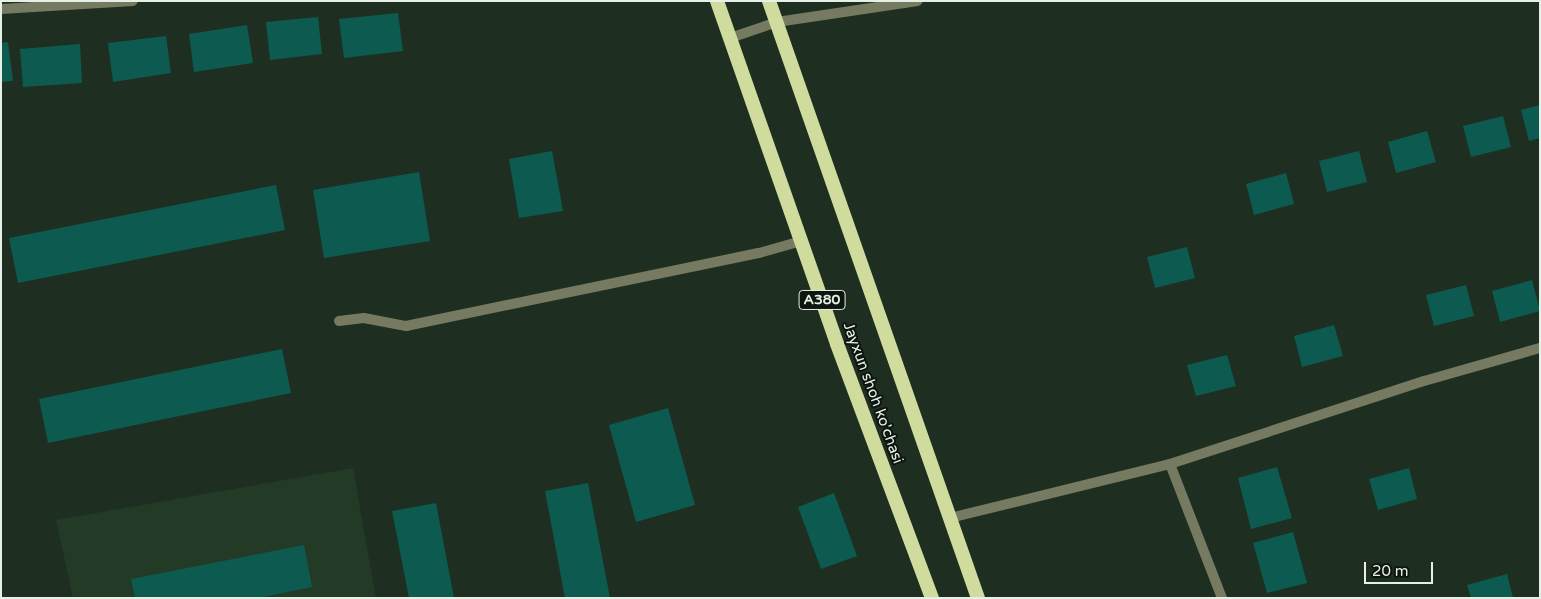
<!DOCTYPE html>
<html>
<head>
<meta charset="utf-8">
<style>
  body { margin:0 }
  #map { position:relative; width:1541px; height:599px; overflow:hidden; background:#1e2f21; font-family:"Varela Round",sans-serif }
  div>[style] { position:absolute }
  .built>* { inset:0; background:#233a27 }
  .building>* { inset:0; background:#0d5a50 }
  .service>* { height:10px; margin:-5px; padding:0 5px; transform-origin:5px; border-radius:5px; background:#757a60 }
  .minor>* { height:10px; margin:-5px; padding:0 5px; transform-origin:5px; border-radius:5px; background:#757a60 }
  .trunk>* { height:14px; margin:-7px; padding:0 7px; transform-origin:7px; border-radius:7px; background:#d0dc9e }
  span { translate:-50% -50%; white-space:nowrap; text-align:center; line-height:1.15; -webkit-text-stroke:4px #0d150e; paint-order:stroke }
  .shield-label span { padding:1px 4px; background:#0d150e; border:1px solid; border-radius:4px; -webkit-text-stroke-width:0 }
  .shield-label { font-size:14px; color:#e5f0e7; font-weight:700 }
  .street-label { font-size:15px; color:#e5f0e7 }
  .frame { position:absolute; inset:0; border:2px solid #e5f0e7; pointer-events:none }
  .scale { position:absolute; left:1364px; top:562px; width:69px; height:22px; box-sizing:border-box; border:2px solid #e5f0e7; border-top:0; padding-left:6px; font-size:15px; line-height:18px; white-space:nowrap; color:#e5f0e7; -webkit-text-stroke:4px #0d150e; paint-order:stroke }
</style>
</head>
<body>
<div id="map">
  <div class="built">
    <i style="clip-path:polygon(353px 468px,376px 598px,73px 598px,56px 520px)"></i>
  </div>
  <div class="building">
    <i style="clip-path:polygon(398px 13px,403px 51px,344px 58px,339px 19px)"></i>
    <i style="clip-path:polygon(318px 17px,322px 54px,270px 60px,266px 22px)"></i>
    <i style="clip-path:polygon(247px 25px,253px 63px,194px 72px,189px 34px)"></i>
    <i style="clip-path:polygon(166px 36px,171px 73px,113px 82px,108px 43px)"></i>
    <i style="clip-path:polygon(8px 42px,13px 81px,1px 82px,1px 43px)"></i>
    <i style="clip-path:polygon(80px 44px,82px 83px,23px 87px,20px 49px)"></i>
    <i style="clip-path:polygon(1540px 105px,1540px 138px,1529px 141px,1521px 110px)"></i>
    <i style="clip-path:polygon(1503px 116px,1511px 147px,1471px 157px,1463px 126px)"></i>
    <i style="clip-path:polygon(1427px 131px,1436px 162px,1396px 173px,1388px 142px)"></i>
    <i style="clip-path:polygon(552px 151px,563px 211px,519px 218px,509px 159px)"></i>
    <i style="clip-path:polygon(1359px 151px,1367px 182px,1327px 192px,1319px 161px)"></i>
    <i style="clip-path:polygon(419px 172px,430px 241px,324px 258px,313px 190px)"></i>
    <i style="clip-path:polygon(1286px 173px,1294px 204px,1254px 215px,1246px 184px)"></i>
    <i style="clip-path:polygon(276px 185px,285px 230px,18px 283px,9px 238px)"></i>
    <i style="clip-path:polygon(1187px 247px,1195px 278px,1155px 288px,1147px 257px)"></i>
    <i style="clip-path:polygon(1532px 280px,1540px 311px,1500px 322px,1492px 291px)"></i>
    <i style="clip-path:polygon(1466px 285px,1474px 316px,1434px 326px,1426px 295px)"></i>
    <i style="clip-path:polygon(1334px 325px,1343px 356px,1302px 367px,1294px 336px)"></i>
    <i style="clip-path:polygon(282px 349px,291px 393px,48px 443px,39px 399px)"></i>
    <i style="clip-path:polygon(1227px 355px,1236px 386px,1196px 396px,1187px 365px)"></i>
    <i style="clip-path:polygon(668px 408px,695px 505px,636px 522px,609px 425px)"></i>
    <i style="clip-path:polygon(1277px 467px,1292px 518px,1251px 529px,1238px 478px)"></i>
    <i style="clip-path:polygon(1409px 468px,1417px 499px,1378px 510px,1369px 479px)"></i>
    <i style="clip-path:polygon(588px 483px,610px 598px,565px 598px,545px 491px)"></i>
    <i style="clip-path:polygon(834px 493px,857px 556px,821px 569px,798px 507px)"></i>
    <i style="clip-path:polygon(436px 503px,454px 598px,409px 598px,392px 511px)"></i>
    <i style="clip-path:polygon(1293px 532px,1307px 583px,1267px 593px,1253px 543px)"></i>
    <i style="clip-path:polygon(304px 545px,312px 587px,258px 598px,135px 598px,131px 579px)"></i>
    <i style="clip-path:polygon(1507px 574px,1513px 598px,1471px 598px,1467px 585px)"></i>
  </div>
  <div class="service">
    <i style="left:339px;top:321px;width:25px;rotate:-7deg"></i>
    <i style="left:364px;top:318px;width:43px;rotate:10.8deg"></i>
    <i style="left:406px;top:326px;width:360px;rotate:-11.7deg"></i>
    <i style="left:759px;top:253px;width:44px;rotate:-15.9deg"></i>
    <i style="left:1170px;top:464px;width:144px;rotate:68.8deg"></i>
  </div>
  <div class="minor">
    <i style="left:1px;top:9px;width:132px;rotate:-3.5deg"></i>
    <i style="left:730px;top:38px;width:50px;rotate:-18.8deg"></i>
    <i style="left:777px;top:22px;width:142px;rotate:-8.5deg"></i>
    <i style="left:950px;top:518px;width:227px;rotate:-13.8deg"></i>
    <i style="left:1170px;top:464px;width:267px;rotate:-18.1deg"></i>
    <i style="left:1424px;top:381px;width:121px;rotate:-15.9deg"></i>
  </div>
  <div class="trunk">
    <i style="left:717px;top:1px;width:363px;rotate:70.7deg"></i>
    <i style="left:837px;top:344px;width:271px;rotate:69.5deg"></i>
    <i style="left:769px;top:1px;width:633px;rotate:70.71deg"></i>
  </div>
  <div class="shield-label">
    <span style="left:822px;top:300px">A380</span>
  </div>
  <div class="street-label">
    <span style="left:873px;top:393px;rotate:70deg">Jayxun shoh ko'chasi</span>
  </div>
  <div class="frame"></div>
  <div class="scale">20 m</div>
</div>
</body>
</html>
